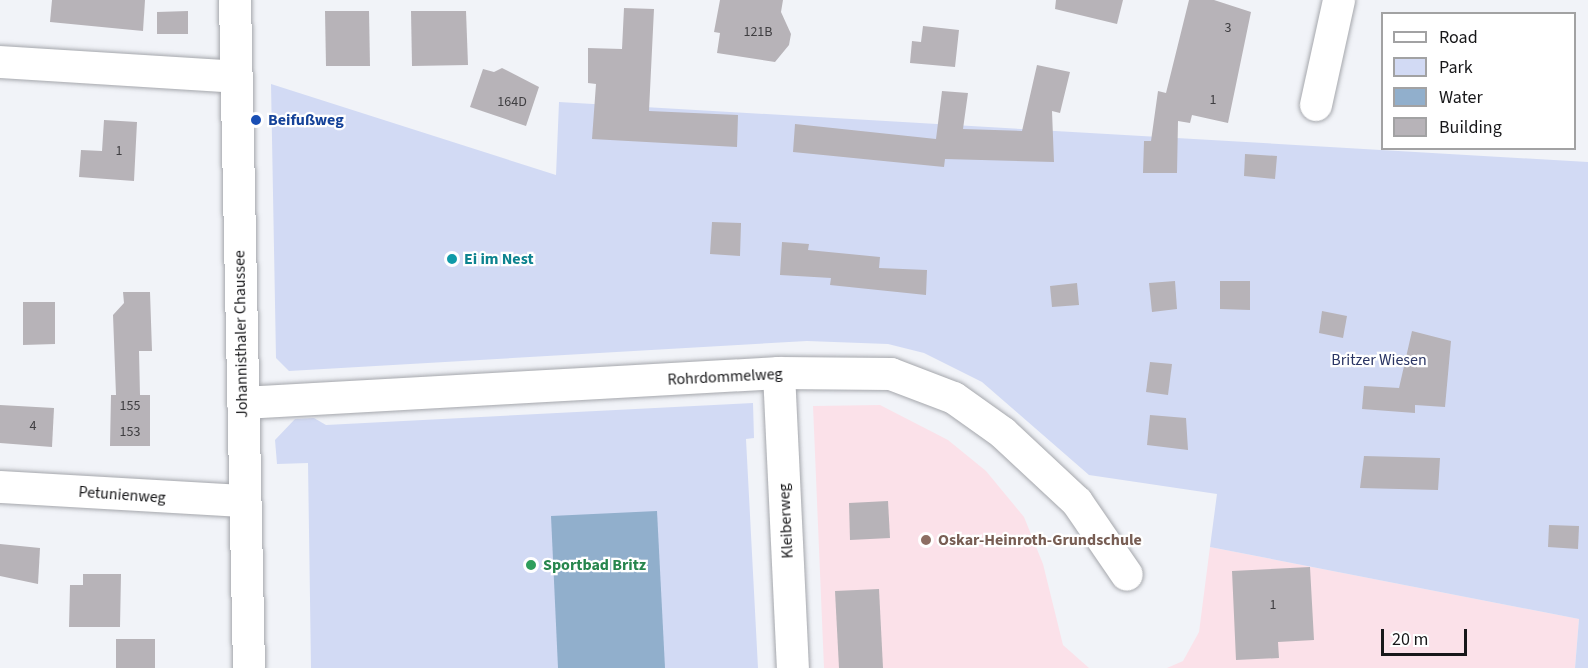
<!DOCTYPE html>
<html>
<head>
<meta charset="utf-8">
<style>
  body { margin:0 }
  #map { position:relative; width:1588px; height:668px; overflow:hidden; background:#f1f3f8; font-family:"Source Sans 3",sans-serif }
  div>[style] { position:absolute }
  .education>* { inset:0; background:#fbe1e9 }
  .green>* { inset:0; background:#d2daf4 }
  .water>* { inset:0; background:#91afcc }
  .building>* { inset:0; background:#b7b3b8 }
  .roads { filter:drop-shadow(0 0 2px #a5a7ac) drop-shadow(0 0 2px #a5a7ac) }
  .minor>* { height:32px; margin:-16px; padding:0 16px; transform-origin:16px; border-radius:16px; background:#fff }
  .dots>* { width:16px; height:16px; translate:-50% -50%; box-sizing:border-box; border:3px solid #fff; border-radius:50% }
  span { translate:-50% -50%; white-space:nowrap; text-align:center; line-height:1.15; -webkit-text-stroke:4.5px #fff; paint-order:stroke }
  .number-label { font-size:14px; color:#3f3e41 }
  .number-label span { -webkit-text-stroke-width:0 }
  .transit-label { font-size:16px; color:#164399; font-weight:700 }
  .left { translate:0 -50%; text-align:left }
  .culture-label { font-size:16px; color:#0d838f; font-weight:700 }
  .street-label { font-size:16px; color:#171719 }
  .park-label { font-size:16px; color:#2a3564 }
  .education-label { font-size:16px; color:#785e54; font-weight:700 }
  .leisure-label { font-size:16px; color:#27864d; font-weight:700 }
  .legend { position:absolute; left:1381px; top:12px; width:195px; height:138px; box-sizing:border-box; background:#fff; border:2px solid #a2a2a3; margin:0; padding:8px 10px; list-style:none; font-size:18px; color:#171719 }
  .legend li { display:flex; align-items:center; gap:12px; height:30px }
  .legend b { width:30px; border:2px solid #a2a2a3 }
  .scale { position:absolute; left:1381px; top:629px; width:86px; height:27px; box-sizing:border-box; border:3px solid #171719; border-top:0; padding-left:8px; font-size:18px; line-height:21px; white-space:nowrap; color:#171719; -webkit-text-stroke:4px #fff; paint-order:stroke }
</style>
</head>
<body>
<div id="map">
  <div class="education">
    <i style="clip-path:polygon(880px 405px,948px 440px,986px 471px,1024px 517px,1043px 564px,1063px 645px,1089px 668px,824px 668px,813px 406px)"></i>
    <i style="clip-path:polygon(1210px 547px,1579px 619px,1575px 668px,1167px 668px,1183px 661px,1199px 632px)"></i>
  </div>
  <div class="green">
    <i style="clip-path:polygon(271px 84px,556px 175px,559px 102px,1588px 162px,1588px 668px,1575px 668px,1579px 619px,1210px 547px,1217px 494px,1089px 475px,982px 382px,924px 353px,888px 344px,807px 341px,289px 371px,276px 358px)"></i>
    <i style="clip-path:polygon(753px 403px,754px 438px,746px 439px,758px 668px,311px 668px,308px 463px,277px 464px,275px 440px,295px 419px,314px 418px,326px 425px)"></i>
  </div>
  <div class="water">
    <i style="clip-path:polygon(657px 511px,665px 668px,558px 668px,551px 516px)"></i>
  </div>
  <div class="building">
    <i style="clip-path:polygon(52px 0,145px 0,143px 31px,50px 22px)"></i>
    <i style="clip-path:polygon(720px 0,783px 0,781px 12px,791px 34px,789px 45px,775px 62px,717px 53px,720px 33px,714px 32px)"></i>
    <i style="clip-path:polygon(1056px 0,1123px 0,1117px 24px,1055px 9px)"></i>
    <i style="clip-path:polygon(1189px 0,1214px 0,1251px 12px,1228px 123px,1192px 115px,1190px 123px,1178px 121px,1177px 173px,1143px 173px,1144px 141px,1151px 141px,1158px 91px,1166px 93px)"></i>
    <i style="clip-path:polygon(624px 8px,654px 9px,649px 111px,738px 115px,737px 147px,592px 139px,596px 84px,588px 83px,588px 48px,622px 49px)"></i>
    <i style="clip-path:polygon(188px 11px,188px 34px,157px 34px,157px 12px)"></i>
    <i style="clip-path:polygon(325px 11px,369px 11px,370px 66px,326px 66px)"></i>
    <i style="clip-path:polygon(411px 11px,466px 11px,468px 65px,412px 66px)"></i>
    <i style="clip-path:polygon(923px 26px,959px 30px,955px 67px,910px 63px,912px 41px,921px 42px)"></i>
    <i style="clip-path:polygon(1037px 65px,1070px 72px,1060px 113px,1052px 111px,1054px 162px,945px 159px,944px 167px,793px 152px,795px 124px,936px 139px,942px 91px,968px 93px,963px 129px,1022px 131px)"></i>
    <i style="clip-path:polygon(502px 68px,539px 87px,526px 126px,470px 107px,483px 69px,494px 72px)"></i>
    <i style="clip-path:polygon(104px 120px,137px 122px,134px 181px,79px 177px,81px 150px,102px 151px)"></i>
    <i style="clip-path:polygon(1245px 154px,1277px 156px,1275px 179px,1244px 176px)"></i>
    <i style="clip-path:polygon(712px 222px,741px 223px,740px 256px,710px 254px)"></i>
    <i style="clip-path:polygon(782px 242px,809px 244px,808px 250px,880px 257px,879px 268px,927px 270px,926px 295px,830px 285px,831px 278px,780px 275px)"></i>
    <i style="clip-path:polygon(1175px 281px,1177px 309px,1152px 312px,1149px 283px)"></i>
    <i style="clip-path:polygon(1220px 281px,1250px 281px,1250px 310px,1220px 309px)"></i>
    <i style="clip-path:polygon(1077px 283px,1079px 305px,1052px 307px,1050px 286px)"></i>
    <i style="clip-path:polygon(123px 292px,150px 292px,152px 351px,139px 351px,140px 395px,150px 395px,150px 446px,110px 446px,111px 395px,116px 395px,113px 315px,124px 303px)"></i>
    <i style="clip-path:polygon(23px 302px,55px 302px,55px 344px,23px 345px)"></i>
    <i style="clip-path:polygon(1322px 311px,1347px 316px,1343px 338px,1319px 333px)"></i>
    <i style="clip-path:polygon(1412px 331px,1451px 341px,1445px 407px,1415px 405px,1415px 413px,1362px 409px,1364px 386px,1399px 388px)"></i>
    <i style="clip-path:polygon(1150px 362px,1172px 364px,1168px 395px,1146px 392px)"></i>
    <i style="clip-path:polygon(0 405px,54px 408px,52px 447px,0 443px)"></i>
    <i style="clip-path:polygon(1150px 415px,1186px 418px,1188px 450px,1147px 445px)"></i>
    <i style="clip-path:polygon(1364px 456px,1440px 458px,1438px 490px,1360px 488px)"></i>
    <i style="clip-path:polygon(888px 501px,890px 538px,850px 540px,849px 503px)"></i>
    <i style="clip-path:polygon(1549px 525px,1579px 526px,1578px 549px,1548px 547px)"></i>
    <i style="clip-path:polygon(0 544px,40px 548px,38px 584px,0 576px)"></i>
    <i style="clip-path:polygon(1310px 567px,1314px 640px,1278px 642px,1279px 658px,1236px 660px,1232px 571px)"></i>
    <i style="clip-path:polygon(83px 574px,121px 574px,120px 627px,69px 627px,70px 585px,83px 585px)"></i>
    <i style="clip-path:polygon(879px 589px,883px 668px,839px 668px,835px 591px)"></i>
    <i style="clip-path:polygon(116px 639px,155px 639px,155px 668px,116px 668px)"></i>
  </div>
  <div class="roads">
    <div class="minor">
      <i style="left:235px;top:0;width:668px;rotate:88.8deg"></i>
      <i style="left:0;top:62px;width:236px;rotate:3.6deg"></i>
      <i style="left:1316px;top:105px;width:107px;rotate:-77.6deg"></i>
      <i style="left:779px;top:373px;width:295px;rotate:87.3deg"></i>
      <i style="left:243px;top:403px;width:537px;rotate:-3.2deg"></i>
      <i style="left:779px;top:373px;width:112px;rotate:0.5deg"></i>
      <i style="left:891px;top:374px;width:67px;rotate:20.9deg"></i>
      <i style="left:954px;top:398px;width:60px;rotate:35.5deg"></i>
      <i style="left:1003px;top:433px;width:101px;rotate:43deg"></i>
      <i style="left:1077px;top:502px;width:88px;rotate:55.6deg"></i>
      <i style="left:0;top:487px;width:244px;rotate:3.3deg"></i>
    </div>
  </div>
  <div class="dots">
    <i style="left:256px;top:120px;background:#1a4fb4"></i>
    <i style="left:452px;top:259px;background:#0f9aa8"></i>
    <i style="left:926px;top:540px;background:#8d6e63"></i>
    <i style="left:531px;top:565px;background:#2e9e5b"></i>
  </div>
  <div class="number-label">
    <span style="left:1228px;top:28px">3</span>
    <span style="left:758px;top:32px">121B</span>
    <span style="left:1213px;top:100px">1</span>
    <span style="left:512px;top:102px">164D</span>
    <span style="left:119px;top:151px">1</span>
    <span style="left:130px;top:406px">155</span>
    <span style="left:33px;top:426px">4</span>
    <span style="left:130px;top:432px">153</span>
    <span style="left:1273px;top:605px">1</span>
  </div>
  <div class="transit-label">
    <span class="left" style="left:268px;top:120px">Beifußweg</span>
  </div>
  <div class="culture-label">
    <span class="left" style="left:464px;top:259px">Ei im Nest</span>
  </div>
  <div class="street-label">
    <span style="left:241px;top:334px;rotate:-91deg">Johannisthaler Chaussee</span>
    <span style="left:725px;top:377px;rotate:-3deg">Rohrdommelweg</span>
    <span style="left:122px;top:495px;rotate:4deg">Petunienweg</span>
    <span style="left:786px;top:521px;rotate:-93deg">Kleiberweg</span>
  </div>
  <div class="park-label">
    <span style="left:1379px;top:360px">Britzer Wiesen</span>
  </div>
  <div class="education-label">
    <span class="left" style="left:938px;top:540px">Oskar-Heinroth-Grundschule</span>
  </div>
  <div class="leisure-label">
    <span class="left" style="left:543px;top:565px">Sportbad Britz</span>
  </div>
  <ul class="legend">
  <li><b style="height:8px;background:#fff"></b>Road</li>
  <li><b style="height:16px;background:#d2daf4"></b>Park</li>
  <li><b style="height:16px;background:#91afcc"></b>Water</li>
  <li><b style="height:16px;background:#b7b3b8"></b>Building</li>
  </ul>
  <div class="scale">20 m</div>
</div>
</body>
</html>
